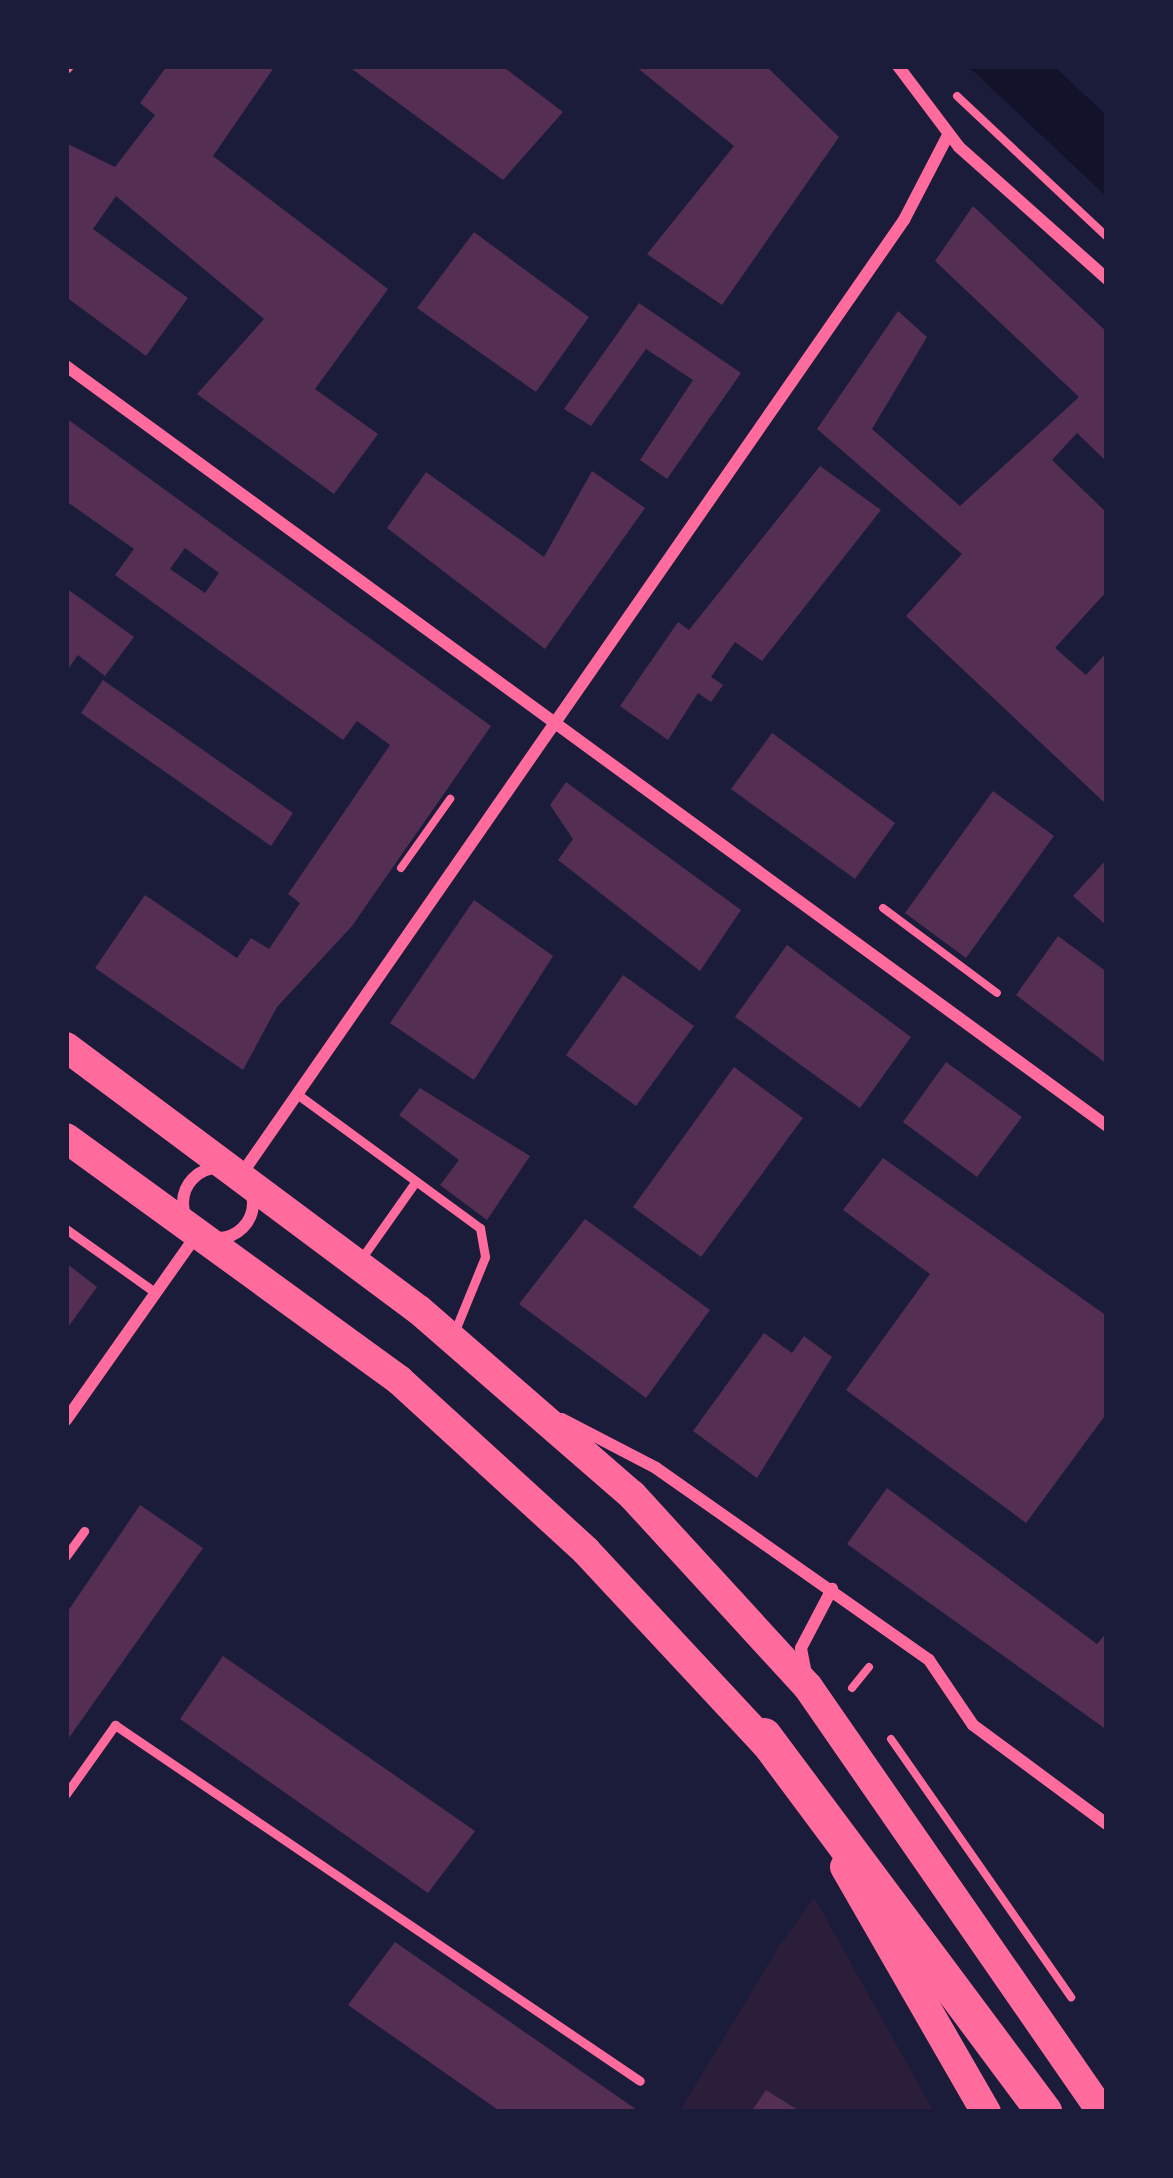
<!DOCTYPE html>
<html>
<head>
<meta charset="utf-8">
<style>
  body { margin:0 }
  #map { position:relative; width:1173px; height:2178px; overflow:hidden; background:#1b1b3a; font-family:"Source Sans 3",sans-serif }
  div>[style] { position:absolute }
  .green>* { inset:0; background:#2a1e3b }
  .water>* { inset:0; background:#12122b }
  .building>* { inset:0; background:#542f53 }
  .path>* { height:8px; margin:-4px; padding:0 4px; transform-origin:4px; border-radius:4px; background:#ff6b9d }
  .service>* { height:9px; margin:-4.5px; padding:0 4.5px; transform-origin:4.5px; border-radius:4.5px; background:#ff6b9d }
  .minor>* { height:12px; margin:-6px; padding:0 6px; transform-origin:6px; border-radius:6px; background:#ff6b9d }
  .minor>.ring { margin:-6px; padding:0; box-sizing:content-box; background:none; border:12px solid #ff6b9d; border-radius:50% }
  .primary>* { height:30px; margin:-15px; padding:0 15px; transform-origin:15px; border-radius:15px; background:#ff6b9d }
  .motorway>* { height:36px; margin:-18px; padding:0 18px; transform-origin:18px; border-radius:18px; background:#ff6b9d }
  span { translate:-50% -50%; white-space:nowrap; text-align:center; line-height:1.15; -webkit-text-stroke:10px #1b1b3a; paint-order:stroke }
  .frame { position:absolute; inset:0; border:69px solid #1b1b3a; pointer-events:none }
</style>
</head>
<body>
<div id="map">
  <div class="green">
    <i style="clip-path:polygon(814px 1897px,934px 2112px,679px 2112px,776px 1951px)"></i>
  </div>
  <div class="water">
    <i style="clip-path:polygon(968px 66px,1054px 66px,1107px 116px,1107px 197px)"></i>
  </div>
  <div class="building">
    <i style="clip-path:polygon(167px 66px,275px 66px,213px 156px,388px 289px,315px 389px,378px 434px,334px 494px,197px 394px,264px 319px,116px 196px,93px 229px,188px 298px,146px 356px,66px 297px,66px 143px,115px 167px,155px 115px,140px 103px)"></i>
    <i style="clip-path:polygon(348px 66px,502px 66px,563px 112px,503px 180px)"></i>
    <i style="clip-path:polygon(635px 66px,766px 66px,839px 137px,722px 305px,647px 254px,734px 146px)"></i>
    <i style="clip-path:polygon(973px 206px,1107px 332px,1107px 462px,1077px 433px,1052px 460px,1107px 513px,1107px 591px,1055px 648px,1086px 675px,1107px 652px,1107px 805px,906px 616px,962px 554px,817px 429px,898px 311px,927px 337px,872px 429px,960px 506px,1079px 397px,935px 261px)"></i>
    <i style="clip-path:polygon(474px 232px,589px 317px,536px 392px,417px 308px)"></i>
    <i style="clip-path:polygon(639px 303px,741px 373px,667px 479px,640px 460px,693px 380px,646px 349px,591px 426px,564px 409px)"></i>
    <i style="clip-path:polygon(evenodd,66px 418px,491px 726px,352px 926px,277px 1007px,243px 1070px,95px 968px,145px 895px,237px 958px,251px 938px,269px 949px,300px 903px,288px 894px,390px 745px,357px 721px,343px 740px,115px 575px,134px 549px,66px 501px,66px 418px,185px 548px,219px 573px,205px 593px,170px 569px,185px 548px)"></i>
    <i style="clip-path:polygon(820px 466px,881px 510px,762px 661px,735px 642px,711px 677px,723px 685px,711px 702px,698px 693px,668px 740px,620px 706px,678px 622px,689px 630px)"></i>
    <i style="clip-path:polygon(592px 471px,645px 508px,545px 649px,387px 528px,426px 472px,544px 557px)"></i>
    <i style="clip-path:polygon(66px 588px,134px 637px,105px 676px,78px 655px,66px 672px)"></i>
    <i style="clip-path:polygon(103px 680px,293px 813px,271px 846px,81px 713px)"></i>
    <i style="clip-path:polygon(772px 733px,895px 823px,855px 879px,731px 789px)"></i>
    <i style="clip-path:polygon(566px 782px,741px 910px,700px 971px,558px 860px,573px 839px,550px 805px)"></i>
    <i style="clip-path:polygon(993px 791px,1054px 836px,966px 958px,905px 913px)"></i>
    <i style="clip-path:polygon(1107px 859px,1107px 926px,1073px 896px)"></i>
    <i style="clip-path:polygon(474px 900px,553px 956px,474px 1080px,390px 1023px)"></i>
    <i style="clip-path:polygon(1058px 936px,1107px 972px,1107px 1064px,1016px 995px)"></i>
    <i style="clip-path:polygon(787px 945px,911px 1037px,860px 1108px,735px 1017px)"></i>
    <i style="clip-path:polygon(623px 975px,694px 1026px,636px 1106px,566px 1055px)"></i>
    <i style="clip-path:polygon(946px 1062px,1022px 1117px,977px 1177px,903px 1122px)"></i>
    <i style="clip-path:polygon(734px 1067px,803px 1118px,701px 1257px,633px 1207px)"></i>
    <i style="clip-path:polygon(420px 1088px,530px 1156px,487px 1220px,440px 1185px,459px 1160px,399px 1115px)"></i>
    <i style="clip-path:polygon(883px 1158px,1107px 1316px,1107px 1413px,1026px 1523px,846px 1390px,930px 1274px,843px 1210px)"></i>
    <i style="clip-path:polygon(585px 1219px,710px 1310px,646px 1398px,519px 1304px)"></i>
    <i style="clip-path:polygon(66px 1263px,97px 1287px,66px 1330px)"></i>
    <i style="clip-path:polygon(764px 1333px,792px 1353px,804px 1336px,832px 1357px,757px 1478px,693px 1431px)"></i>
    <i style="clip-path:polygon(887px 1488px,1097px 1644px,1107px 1632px,1107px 1730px,847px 1544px)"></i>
    <i style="clip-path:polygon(140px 1505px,203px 1548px,66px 1742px,66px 1614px)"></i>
    <i style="clip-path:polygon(223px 1656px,475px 1831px,428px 1893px,180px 1719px)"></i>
    <i style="clip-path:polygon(395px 1942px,640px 2112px,501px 2112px,348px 2005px)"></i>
    <i style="clip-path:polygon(766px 2090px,801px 2112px,751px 2112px)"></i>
  </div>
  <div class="path">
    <i style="left:957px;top:96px;width:206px;rotate:43.2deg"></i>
    <i style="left:401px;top:868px;width:85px;rotate:-54.6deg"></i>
    <i style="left:883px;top:908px;width:142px;rotate:36.7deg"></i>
    <i style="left:852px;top:1688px;width:27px;rotate:-51deg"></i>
    <i style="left:891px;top:1739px;width:315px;rotate:55.1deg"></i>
  </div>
  <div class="service">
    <i style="left:297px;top:1094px;width:227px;rotate:36.2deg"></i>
    <i style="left:480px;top:1228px;width:29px;rotate:80deg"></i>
    <i style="left:485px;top:1257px;width:82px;rotate:112.2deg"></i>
    <i style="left:66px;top:1229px;width:110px;rotate:35.4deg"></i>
    <i style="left:361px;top:1259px;width:95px;rotate:-54.8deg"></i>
    <i style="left:66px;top:1556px;width:31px;rotate:-54deg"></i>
    <i style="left:66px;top:1794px;width:85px;rotate:-54.6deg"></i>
    <i style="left:115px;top:1725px;width:634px;rotate:34.14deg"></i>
  </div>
  <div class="minor">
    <i style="left:898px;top:66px;width:101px;rotate:53deg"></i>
    <i style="left:959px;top:147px;width:198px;rotate:41.7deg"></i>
    <i style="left:66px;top:68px;width:3px;rotate:-45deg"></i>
    <i style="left:66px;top:366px;width:1289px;rotate:36.13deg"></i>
    <i class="ring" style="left:183px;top:1168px;width:58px;height:58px"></i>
    <i style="left:241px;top:1175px;width:1163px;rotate:-55.23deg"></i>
    <i style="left:904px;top:220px;width:96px;rotate:-62.6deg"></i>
    <i style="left:562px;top:1419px;width:106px;rotate:27.5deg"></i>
    <i style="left:656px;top:1468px;width:334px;rotate:35.1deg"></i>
    <i style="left:929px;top:1660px;width:78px;rotate:55.9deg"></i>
    <i style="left:973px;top:1725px;width:167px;rotate:36.5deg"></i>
    <i style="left:66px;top:1420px;width:228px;rotate:-54.8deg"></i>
    <i style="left:806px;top:1674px;width:26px;rotate:-101deg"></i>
    <i style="left:801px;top:1648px;width:67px;rotate:-62.3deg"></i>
  </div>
  <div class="primary">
    <i style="left:66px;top:1047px;width:440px;rotate:36.7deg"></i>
    <i style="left:419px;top:1310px;width:282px;rotate:41deg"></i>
    <i style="left:632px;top:1495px;width:260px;rotate:47.5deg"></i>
    <i style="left:808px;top:1687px;width:517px;rotate:55.33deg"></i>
    <i style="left:66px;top:1138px;width:412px;rotate:36deg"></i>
    <i style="left:399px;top:1380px;width:253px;rotate:42.4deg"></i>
    <i style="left:586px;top:1551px;width:279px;rotate:47deg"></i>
    <i style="left:845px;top:1867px;width:283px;rotate:60.1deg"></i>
  </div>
  <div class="motorway">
    <i style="left:764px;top:1736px;width:469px;rotate:53.3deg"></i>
  </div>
  <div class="frame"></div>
</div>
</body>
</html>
